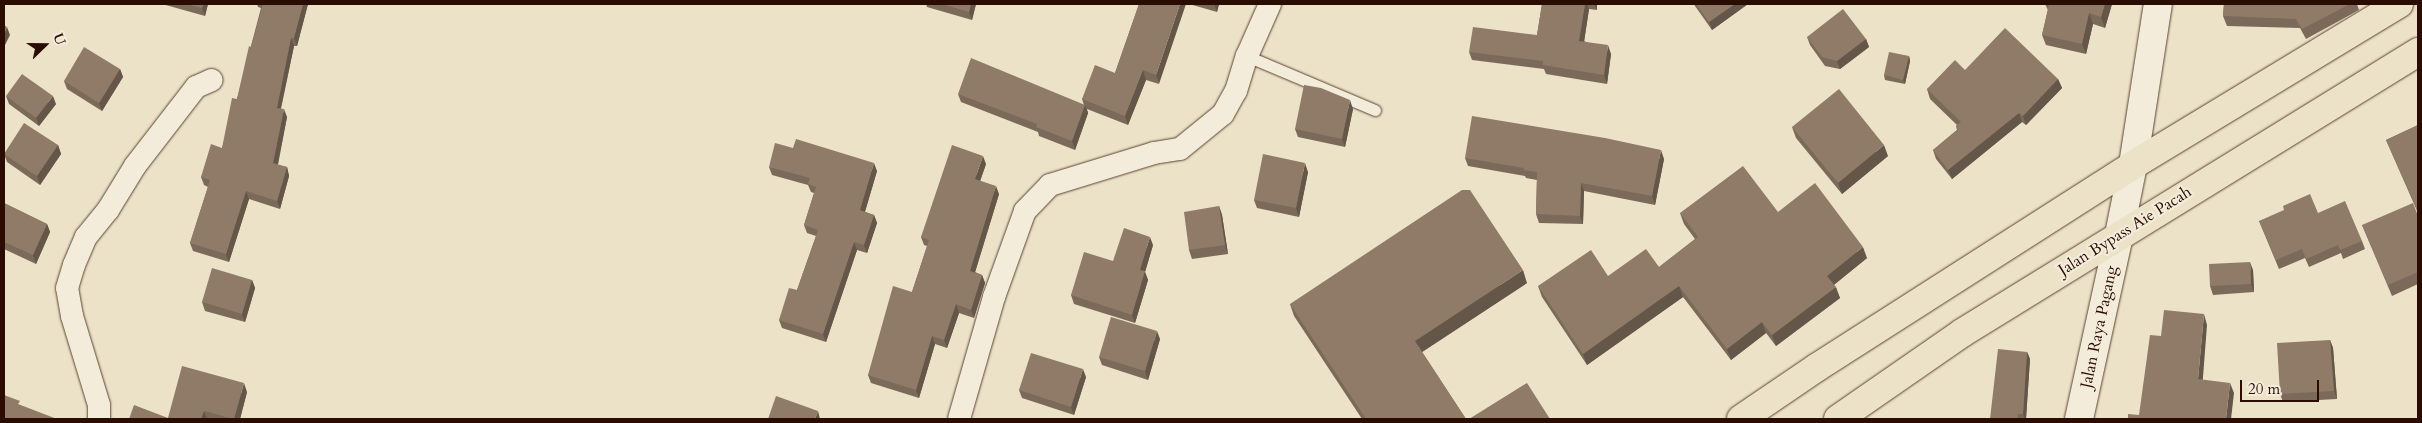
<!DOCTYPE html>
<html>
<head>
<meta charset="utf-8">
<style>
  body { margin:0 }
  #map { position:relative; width:2422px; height:423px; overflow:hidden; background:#ece2c7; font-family:Cardo,serif }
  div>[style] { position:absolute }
  .roads { filter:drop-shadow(0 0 1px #5b4232) drop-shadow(0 0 1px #5b4232) }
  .service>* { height:11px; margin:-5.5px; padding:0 5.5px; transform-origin:5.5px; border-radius:5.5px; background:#f3ecdb }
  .minor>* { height:22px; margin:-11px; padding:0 11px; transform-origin:11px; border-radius:11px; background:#f3ecdb }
  .tertiary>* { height:28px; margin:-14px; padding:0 14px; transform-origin:14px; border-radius:14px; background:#f3ecdb }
  .secondary>* { height:28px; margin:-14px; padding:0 14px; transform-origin:14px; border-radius:14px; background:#f3ecdb }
  .trunk>* { height:28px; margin:-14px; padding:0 14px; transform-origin:14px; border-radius:14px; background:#ece2c7 }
  .wall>* { inset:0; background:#7b6a59 }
  .shaded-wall>* { inset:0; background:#645649 }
  .building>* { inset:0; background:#8f7b68 }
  span { translate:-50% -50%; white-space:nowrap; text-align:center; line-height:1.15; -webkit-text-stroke:4.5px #f3ecdb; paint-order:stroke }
  .street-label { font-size:16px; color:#2b0c01 }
  .frame { position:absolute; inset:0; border:5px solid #2b0c01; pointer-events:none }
  .north { position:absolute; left:20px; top:20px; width:50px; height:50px; -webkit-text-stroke:4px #f3ecdb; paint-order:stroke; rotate:68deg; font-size:14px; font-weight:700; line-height:20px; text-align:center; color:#2b0c01 }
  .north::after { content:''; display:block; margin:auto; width:18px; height:22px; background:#2b0c01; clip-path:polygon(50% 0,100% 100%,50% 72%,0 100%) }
  .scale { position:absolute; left:2240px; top:380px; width:79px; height:22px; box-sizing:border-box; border:2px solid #2b0c01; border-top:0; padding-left:6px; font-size:15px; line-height:18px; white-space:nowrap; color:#2b0c01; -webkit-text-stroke:4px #f3ecdb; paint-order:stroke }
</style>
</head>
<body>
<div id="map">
  <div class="roads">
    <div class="service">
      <i style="left:1247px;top:56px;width:139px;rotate:22.9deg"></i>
    </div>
    <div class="minor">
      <i style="left:99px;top:419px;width:14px;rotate:-90deg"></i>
      <i style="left:99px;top:405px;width:93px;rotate:-106.9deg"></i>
      <i style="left:72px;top:316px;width:28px;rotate:-100deg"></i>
      <i style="left:67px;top:288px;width:24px;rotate:-73deg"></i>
      <i style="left:74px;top:265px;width:30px;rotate:-67deg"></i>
      <i style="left:86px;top:237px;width:35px;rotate:-51deg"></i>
      <i style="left:108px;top:210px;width:52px;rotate:-58.5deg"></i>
      <i style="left:135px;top:166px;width:100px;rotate:-52.3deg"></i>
      <i style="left:196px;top:87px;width:17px;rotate:-24deg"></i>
      <i style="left:959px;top:419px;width:127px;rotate:-74deg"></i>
      <i style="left:994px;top:297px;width:91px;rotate:-70.2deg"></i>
      <i style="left:1025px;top:211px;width:36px;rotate:-46deg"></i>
      <i style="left:1050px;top:185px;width:109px;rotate:-17.1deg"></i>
      <i style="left:1154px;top:153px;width:26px;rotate:-9deg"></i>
      <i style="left:1180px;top:149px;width:55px;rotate:-39.1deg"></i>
      <i style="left:1223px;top:114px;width:26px;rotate:-61deg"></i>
      <i style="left:1236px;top:91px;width:37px;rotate:-73deg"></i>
      <i style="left:1247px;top:56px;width:57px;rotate:-66.1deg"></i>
    </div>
    <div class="tertiary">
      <i style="left:2079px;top:419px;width:188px;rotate:-77.7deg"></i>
    </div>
    <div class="secondary">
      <i style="left:2119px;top:235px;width:71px;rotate:-78.7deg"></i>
      <i style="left:2133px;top:165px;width:163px;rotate:-81.2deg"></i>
    </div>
    <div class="trunk">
      <i style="left:1741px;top:419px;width:91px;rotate:-34.2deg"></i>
      <i style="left:1816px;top:368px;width:376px;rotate:-32.6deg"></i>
      <i style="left:2133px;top:165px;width:311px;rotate:-31.2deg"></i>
      <i style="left:1838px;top:419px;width:151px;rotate:-34.7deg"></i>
      <i style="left:1962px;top:333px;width:536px;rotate:-31.64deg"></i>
    </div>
  </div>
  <div class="wall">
    <i style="clip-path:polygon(162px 4px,208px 4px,205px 16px)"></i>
    <i style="clip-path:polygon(257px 4px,308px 4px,297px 46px,294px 46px,281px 109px,287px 117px,278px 165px,287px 167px,289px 176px,280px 209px,249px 199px,229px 262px,193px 251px,190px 243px,208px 187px,204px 185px,201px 177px,222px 148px,237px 99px,261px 8px,258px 7px)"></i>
    <i style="clip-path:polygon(926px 4px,976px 4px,972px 20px,927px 7px)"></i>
    <i style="clip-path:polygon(1139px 4px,1159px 84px,1146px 80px,1128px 125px,1087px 109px,1088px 113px,1075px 150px,1039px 136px,1038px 132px,961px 102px,958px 94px,1084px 105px,1082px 99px,1115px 73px)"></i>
    <i style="clip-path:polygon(1189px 4px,1219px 4px,1217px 12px)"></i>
    <i style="clip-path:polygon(1542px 4px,1597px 4px,1597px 10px,1589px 9px,1584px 41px,1611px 54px,1607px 84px,1546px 74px,1544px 69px,1472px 60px,1469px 52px,1537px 35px)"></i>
    <i style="clip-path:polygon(1694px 4px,1748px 4px,1712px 30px,1695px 6px)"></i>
    <i style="clip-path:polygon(2045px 4px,2112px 4px,2105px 28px,2093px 24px,2086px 54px,2046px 45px,2042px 35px,2048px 10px)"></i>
    <i style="clip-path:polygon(2224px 4px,2357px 4px,2359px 10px,2306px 39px,2300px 28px,2227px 26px,2223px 16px)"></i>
    <i style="clip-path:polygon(1807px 37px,1866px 39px,1869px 47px,1840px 69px,1825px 66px,1810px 45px)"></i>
    <i style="clip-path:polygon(1909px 56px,1910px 61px,1905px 84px,1885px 80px,1884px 75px)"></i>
    <i style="clip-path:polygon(120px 69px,123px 77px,102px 111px,67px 89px,64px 81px)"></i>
    <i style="clip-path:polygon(1965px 70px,2058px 79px,2062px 88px,2026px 125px,2022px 122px,1952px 179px,1936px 159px,1933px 150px,1957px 130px,1956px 126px,1957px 125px,1930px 99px,1927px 89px)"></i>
    <i style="clip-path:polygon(6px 96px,56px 104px,39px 126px,9px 104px)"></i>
    <i style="clip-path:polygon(1353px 109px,1345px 147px,1298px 137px,1295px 129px)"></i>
    <i style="clip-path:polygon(2418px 125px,2418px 213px,2386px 140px)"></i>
    <i style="clip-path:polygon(1792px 127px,1888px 156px,1842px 194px,1796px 138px)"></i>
    <i style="clip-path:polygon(58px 145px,61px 154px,40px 185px,7px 162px,4px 154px,4px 153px)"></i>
    <i style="clip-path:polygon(1465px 158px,1664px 159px,1655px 205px,1584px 191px,1583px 224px,1539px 223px,1536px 214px,1537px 180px,1526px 178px,1525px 176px,1468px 166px)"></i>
    <i style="clip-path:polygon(986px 164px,980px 181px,999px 194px,975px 272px,982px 275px,985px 283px,974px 318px,959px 313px,947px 348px,935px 344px,919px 398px,871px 383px,868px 375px,912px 292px,927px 246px,924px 245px,921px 237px)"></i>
    <i style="clip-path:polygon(769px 167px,877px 171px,865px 212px,874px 215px,877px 223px,867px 253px,857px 250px,826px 342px,782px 328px,779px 320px,797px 290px,816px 236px,807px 233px,804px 225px,814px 193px,811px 192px,808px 185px,772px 175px)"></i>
    <i style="clip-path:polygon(1308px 172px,1299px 217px,1257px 208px,1254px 200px)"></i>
    <i style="clip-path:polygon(4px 203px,47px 224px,50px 232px,36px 264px,4px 249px)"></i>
    <i style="clip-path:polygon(1219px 206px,1222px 215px,1228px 254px,1192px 259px,1189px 250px)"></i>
    <i style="clip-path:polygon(1778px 212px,1867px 258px,1834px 285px,1840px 298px,1776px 346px,1766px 333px,1731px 360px,1683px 297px,1587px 365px,1542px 297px,1538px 286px,1608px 276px,1659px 267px,1695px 239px,1684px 224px,1680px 213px)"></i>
    <i style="clip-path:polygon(2318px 213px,2362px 241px,2365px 249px,2343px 259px,2341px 253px,2309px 267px,2305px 258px,2279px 269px,2259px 221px)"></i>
    <i style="clip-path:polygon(2418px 216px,2418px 284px,2392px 296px,2362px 225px)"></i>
    <i style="clip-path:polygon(1153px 245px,1145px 272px,1148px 280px,1135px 323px,1074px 304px,1071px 295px,1113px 261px)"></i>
    <i style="clip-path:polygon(2253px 270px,2254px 292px,2213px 295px,2210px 286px)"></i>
    <i style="clip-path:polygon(252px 280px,255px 288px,245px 322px,205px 311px,202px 302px)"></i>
    <i style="clip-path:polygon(1527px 283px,1422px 352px,1466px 419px,1362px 419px,1294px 316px,1290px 304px)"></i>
    <i style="clip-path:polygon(1160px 339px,1148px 380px,1102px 365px,1099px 357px)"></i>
    <i style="clip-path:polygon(2330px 340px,2333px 348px,2337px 399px,2283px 402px,2280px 394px)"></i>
    <i style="clip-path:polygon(2027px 352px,2030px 359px,2026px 419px,1990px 419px)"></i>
    <i style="clip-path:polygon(1086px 377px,1074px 415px,1022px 398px,1019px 390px)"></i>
    <i style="clip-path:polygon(247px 392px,240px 419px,129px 419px,168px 418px)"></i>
  </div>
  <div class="shaded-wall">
    <i style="clip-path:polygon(204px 4px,208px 4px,205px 16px,202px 8px)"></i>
    <i style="clip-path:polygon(303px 4px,308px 4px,297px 46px,294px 38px)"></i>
    <i style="clip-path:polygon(971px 4px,976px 4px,972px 20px,969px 12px)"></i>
    <i style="clip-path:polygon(1180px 4px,1186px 4px,1159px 84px,1156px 75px)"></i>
    <i style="clip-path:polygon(1214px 4px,1219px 4px,1217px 12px)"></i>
    <i style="clip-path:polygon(1585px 4px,1587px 4px,1589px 9px,1583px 49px,1579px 41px)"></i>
    <i style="clip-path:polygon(1594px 4px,1597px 4px,1597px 10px)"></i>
    <i style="clip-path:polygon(1735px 4px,1748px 4px,1712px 30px,1709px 22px)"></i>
    <i style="clip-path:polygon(2105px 4px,2112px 4px,2105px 28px,2101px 17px)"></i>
    <i style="clip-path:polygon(2089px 13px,2093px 24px,2086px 54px,2082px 44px)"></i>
    <i style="clip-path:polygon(7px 27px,10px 35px,4px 47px,4px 34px)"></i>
    <i style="clip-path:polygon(291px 38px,294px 46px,279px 116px,277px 108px)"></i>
    <i style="clip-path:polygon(1866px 39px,1869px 47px,1840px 69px,1837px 61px)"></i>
    <i style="clip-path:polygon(1608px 45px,1611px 54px,1607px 84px,1604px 75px)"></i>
    <i style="clip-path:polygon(1909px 56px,1910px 61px,1905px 84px,1903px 80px)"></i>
    <i style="clip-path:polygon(120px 69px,123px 77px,102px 111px,99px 103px)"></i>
    <i style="clip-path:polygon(1143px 70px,1146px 80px,1128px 125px,1125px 116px)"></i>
    <i style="clip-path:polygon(2058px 79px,2062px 88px,2026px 125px,2023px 116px)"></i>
    <i style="clip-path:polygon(53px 96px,56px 104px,39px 126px,36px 118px)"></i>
    <i style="clip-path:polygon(1350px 100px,1353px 109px,1345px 147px,1342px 139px)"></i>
    <i style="clip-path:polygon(1085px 105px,1088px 113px,1075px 150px,1072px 141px)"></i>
    <i style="clip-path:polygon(284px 109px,287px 117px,276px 172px,273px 163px)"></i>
    <i style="clip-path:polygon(2019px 113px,2022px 122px,1952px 179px,1948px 170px)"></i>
    <i style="clip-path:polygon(58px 145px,61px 154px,40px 185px,37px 176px)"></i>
    <i style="clip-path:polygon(1884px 145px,1888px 156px,1842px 194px,1838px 183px)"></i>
    <i style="clip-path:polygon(1661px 150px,1664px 159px,1655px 205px,1652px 196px)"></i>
    <i style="clip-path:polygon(983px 156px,986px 164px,978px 187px,975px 179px)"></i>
    <i style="clip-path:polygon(874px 163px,877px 171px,863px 218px,860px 210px)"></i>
    <i style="clip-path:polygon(1305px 163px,1308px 172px,1299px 217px,1296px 208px)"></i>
    <i style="clip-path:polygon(287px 167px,289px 176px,280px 209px,277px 201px)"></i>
    <i style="clip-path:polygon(1581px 183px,1584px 191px,1583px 224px,1580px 216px)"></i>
    <i style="clip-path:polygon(996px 186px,999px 194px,973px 279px,970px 271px)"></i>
    <i style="clip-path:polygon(246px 191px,249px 199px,229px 262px,226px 254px)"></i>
    <i style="clip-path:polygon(1219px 206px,1222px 215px,1228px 254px,1225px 245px)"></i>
    <i style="clip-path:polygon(874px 215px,877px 223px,867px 253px,864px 245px)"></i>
    <i style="clip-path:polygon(47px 224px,50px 232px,36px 264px,33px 255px)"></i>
    <i style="clip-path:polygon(1150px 237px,1153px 245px,1145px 272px,1148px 280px,1135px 323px,1132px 315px,1140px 270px)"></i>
    <i style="clip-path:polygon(854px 242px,857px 250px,826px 342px,823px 334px)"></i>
    <i style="clip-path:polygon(1863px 247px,1867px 258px,1831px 287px,1827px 276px)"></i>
    <i style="clip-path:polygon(2250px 262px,2253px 270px,2254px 292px,2251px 284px)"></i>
    <i style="clip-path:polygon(1523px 270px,1527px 283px,1419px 354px,1415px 341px)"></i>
    <i style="clip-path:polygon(982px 275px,985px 283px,974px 318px,971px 310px)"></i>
    <i style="clip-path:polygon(252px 280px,255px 288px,245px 322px,242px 314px)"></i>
    <i style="clip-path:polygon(1679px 286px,1683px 297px,1587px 365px,1583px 354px)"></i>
    <i style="clip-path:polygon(1836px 287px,1840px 298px,1776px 346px,1772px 335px)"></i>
    <i style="clip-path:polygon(956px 304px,959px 313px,947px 348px,944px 340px)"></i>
    <i style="clip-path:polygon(2204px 314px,2207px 325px,2202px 390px,2198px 379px)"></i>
    <i style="clip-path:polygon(1762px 322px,1766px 333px,1731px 360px,1727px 349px)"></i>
    <i style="clip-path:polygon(1157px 331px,1160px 339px,1148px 380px,1145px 371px)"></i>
    <i style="clip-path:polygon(932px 336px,935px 344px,919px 398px,916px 390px)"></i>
    <i style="clip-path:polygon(2330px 340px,2333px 348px,2337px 399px,2334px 391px)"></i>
    <i style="clip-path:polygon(2027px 352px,2030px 359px,2026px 419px,2025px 419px,2023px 414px)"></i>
    <i style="clip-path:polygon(1083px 369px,1086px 377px,1074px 415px,1071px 407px)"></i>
    <i style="clip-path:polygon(244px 383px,247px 392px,240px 419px,234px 419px)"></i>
    <i style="clip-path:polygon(2230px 383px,2234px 393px,2231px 419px,2226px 419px)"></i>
    <i style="clip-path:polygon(204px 411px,207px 419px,201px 419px)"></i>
    <i style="clip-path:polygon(818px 411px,820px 419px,815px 419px)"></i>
  </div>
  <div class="building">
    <i style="clip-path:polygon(186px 4px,204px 4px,202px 8px)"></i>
    <i style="clip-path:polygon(263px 4px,303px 4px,294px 38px,291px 38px,277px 108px,284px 109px,273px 163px,287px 167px,277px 201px,246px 191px,226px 254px,190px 243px,210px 180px,201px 177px,211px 144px,222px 148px,232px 98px,237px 99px,249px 46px,251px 47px)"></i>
    <i style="clip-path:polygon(942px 4px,971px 4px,969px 12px)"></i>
    <i style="clip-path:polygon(1139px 4px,1180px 4px,1156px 75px,1143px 70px,1125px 116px,1082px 99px,1095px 65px,1115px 73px)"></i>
    <i style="clip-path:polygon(1542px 4px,1585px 4px,1579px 41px,1608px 45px,1604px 75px,1543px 65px,1543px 61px,1469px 52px,1473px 27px,1537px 35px)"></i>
    <i style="clip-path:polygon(1696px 4px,1735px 4px,1709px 22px)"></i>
    <i style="clip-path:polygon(2049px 4px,2105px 4px,2101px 17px,2089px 13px,2082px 44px,2042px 35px)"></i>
    <i style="clip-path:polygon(2224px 4px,2350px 4px,2302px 29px,2296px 19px,2223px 16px)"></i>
    <i style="clip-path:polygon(1843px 9px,1866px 39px,1837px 61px,1822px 57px,1807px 37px)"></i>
    <i style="clip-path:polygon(4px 25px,7px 27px,4px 34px)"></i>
    <i style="clip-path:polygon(2005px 28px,2058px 79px,2023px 116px,2019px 113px,1948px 170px,1933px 150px,1958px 129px,1956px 126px,1961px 122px,1927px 89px,1955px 60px,1965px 70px)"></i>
    <i style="clip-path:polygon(84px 47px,120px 69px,99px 103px,64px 81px)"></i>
    <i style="clip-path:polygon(1889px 52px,1909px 56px,1903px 80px,1884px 75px)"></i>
    <i style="clip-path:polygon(971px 58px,1085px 105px,1072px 141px,1036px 127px,1037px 124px,958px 94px)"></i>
    <i style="clip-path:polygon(22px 74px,53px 96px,36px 118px,6px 96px)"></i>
    <i style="clip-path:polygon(1304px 85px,1321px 88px,1350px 100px,1342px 139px,1295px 129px)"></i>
    <i style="clip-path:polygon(1839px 89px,1884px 145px,1838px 183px,1792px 127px)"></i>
    <i style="clip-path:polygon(1472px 116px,1605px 138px,1661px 150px,1652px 196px,1581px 183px,1580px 216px,1536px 214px,1537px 172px,1523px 170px,1524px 168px,1465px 158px)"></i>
    <i style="clip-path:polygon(24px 123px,58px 145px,37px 176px,4px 154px)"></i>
    <i style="clip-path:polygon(2418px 125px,2418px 211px,2386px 140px)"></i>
    <i style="clip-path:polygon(796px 139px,874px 163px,860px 210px,874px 215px,864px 245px,854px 242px,823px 334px,779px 320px,789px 288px,797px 290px,818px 230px,804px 225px,816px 187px,808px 184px,810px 178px,769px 167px,775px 143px,793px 148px)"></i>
    <i style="clip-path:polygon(952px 145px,983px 156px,975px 179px,996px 186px,970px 271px,982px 275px,971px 310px,956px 304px,944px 340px,932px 336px,916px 390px,868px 375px,893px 286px,912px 292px,929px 240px,921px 237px)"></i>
    <i style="clip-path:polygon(1263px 154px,1305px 163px,1296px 208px,1254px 200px)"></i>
    <i style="clip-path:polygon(1743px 166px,1778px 212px,1815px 183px,1863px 247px,1827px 276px,1836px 287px,1772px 335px,1762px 322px,1727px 349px,1679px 286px,1583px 354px,1538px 286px,1591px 250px,1608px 276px,1646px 249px,1659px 267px,1698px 237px,1680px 213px)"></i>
    <i style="clip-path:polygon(1462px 190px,1470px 190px,1523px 270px,1415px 341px,1466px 419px,1366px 419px,1290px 304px)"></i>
    <i style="clip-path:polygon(2310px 194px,2318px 213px,2345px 201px,2362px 241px,2340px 250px,2338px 245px,2306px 259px,2302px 249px,2276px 260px,2259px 221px,2284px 210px,2283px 206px)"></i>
    <i style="clip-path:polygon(4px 203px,47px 224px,33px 255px,4px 242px)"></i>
    <i style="clip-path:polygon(2413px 203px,2418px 216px,2418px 272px,2388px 285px,2362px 225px)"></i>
    <i style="clip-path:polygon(1219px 206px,1225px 245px,1189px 250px,1184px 212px)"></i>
    <i style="clip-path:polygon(1124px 228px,1150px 237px,1140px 270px,1145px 271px,1132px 315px,1071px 295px,1084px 252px,1113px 261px)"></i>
    <i style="clip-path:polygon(2250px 262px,2251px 284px,2210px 286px,2209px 264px)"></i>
    <i style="clip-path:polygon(212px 268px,252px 280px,242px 314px,202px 302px)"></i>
    <i style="clip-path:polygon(2164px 310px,2204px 314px,2198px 379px,2230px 383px,2226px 419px,2128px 419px,2128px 414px,2139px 415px,2150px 335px,2161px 336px)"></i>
    <i style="clip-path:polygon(1111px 317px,1157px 331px,1145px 371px,1099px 357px)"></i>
    <i style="clip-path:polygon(2330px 340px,2334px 391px,2280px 394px,2277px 343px)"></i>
    <i style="clip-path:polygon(1998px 349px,2027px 352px,2023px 414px,2018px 414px,2017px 419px,1990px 419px)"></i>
    <i style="clip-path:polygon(1031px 353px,1083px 369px,1071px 407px,1019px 390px)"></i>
    <i style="clip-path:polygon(182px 366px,244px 383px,234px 419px,204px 411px,201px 419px,129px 419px,134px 405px,168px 418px)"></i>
    <i style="clip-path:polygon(1527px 383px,1550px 419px,1469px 419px)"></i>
    <i style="clip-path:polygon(4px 395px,20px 401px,18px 404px,57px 419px,4px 419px)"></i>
    <i style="clip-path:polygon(776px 396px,818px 411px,815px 419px,768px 419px)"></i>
  </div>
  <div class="street-label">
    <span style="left:2125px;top:231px;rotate:-32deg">Jalan Bypass Aie Pacah</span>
    <span style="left:2099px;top:327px;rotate:-78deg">Jalan Raya Pagang</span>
  </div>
  <div class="frame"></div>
  <div class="north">U</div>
  <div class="scale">20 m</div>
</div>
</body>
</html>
